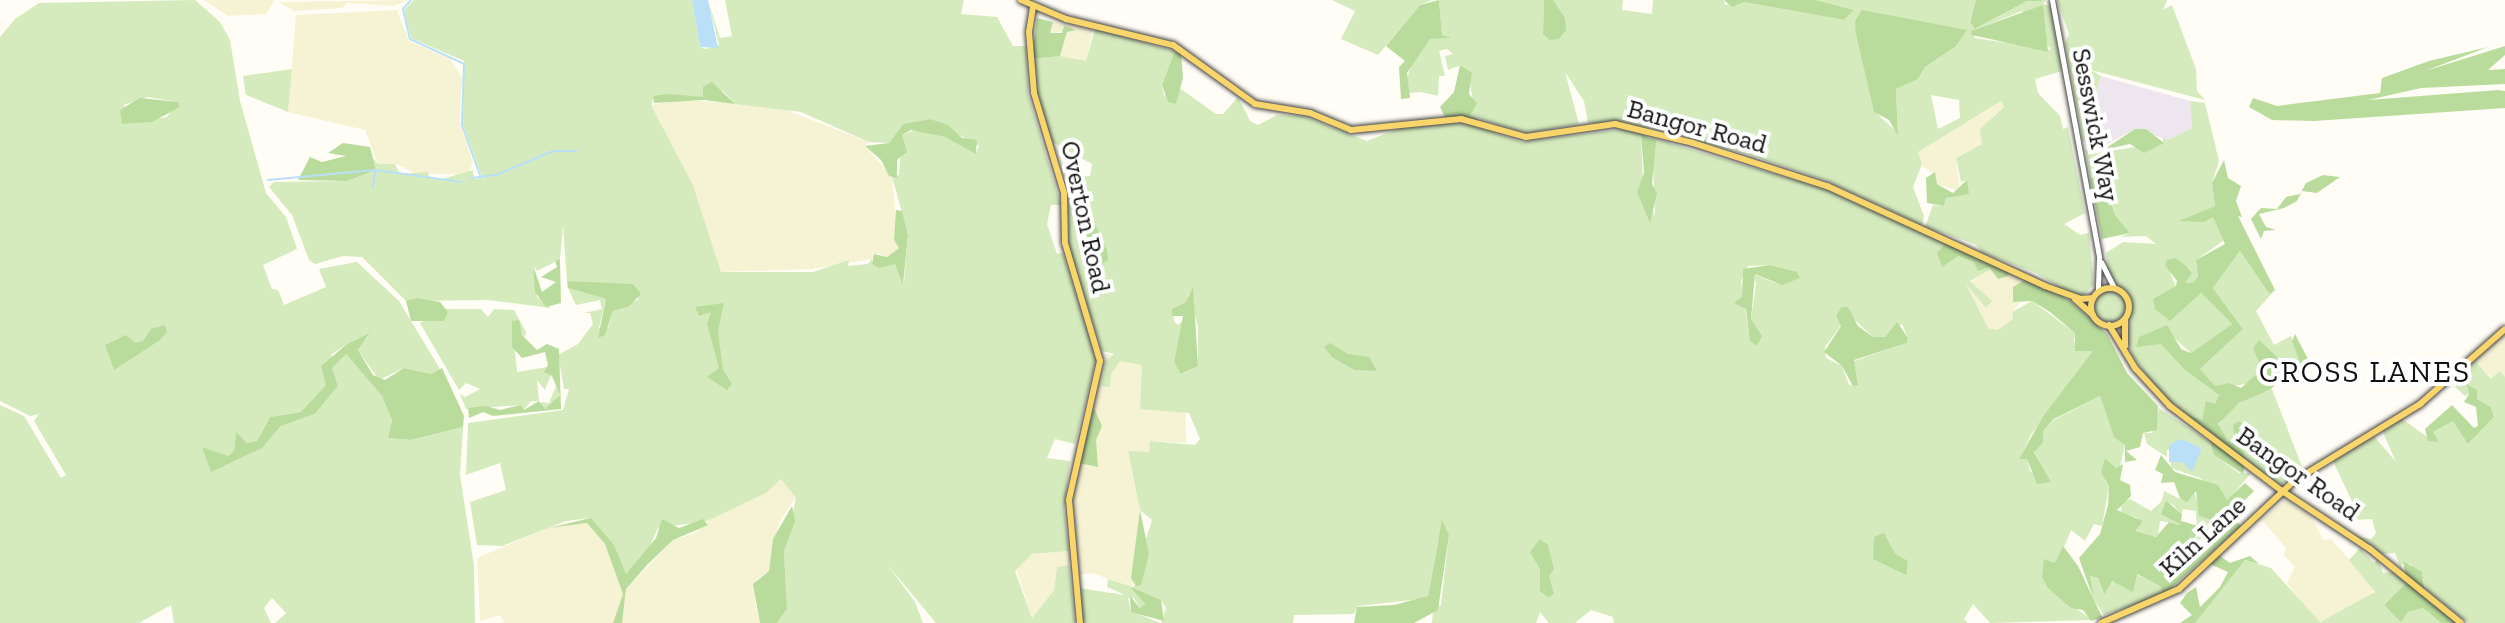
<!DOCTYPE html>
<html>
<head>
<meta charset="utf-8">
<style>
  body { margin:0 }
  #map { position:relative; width:2505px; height:623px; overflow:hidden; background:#fffdf5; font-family:"Zilla Slab",serif }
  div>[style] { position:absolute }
  .industrial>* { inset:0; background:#eee6ef }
  .farmland>* { inset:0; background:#f6f3d4 }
  .green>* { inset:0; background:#d5ebbd }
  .round { border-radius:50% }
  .forest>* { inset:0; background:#b9dc9c }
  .water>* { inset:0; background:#b9e0f7 }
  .stream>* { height:2px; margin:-1px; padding:0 1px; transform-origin:1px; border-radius:1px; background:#b9e0f7 }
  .roads { filter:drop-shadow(0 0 2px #444) drop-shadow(0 0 2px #444) }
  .minor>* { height:5px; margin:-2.5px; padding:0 2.5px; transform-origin:2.5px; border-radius:2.5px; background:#fff }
  .major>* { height:6px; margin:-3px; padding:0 3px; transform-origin:3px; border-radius:3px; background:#f9d66b }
  .major>.ring { margin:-3px; padding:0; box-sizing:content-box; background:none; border:6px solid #f9d66b; border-radius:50% }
  span { translate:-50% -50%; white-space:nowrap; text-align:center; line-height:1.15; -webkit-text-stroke:8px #fff; paint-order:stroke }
  .street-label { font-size:26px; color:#111 }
  .quarter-label { font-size:30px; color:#111; letter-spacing:2px }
</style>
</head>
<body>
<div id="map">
  <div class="industrial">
    <i style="clip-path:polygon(2101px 76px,2190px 101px,2192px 128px,2168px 140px,2135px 129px,2089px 154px,2084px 141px,2095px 139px,2093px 105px)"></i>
  </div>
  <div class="farmland">
    <i style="clip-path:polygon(204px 0,275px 0,266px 14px,228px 16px)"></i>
    <i style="clip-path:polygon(408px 0,393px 6px,348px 3px,342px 8px,294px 11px,279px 2px)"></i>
    <i style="clip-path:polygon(397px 10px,409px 41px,450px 59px,462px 78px,460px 122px,473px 162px,468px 175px,414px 173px,397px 164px,378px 164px,365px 130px,288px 112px,296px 15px)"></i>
    <i style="clip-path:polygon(1053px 22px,1093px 30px,1086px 62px,1060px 56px,1067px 32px,1075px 30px,1049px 33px)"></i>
    <i style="clip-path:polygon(679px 100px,773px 105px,869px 142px,865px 146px,892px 177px,899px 248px,887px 257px,878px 253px,872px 259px,812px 269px,721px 272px,693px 185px,651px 105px)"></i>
    <i style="clip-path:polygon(2001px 101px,2004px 107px,1992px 117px,1982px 144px,1956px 158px,1960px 191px,1937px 184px,1933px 173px,1922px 166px,1918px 152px)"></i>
    <i style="clip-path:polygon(1988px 268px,2011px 270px,2036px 284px,2012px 312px,2013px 319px,1998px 330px,1988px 328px,1977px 315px,1966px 287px)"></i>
    <i style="clip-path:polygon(2505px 331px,2505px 377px,2496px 375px,2492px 379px,2473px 358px)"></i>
    <i style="clip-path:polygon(1106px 354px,1185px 374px,1186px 443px,1151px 441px,1150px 452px,1128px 452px,1140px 510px,1133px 588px,1092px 573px,1077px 575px,1073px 487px)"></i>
    <i style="clip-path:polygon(781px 479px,796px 498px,779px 522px,769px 571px,757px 579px,755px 603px,760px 623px,622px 623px,626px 589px,673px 540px,695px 533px,714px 516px,766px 493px)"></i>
    <i style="clip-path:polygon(2285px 500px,2311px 515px,2323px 540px,2331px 539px,2374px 588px,2372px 595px,2320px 622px,2312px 617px,2287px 583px,2295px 567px,2284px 555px,2286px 548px,2262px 520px)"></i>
    <i style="clip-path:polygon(587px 523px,605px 544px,621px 582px,623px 594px,613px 623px,495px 623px,504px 622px,500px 615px,480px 621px,477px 558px,548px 528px)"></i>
    <i style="clip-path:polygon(1069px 551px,1069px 565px,1057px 567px,1054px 590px,1032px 618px,1016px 568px,1032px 554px)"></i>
  </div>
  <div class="green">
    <i style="clip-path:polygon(evenodd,195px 0,220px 22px,230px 40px,240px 101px,266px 193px,286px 217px,297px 249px,263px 265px,272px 289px,278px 290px,284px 305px,326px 287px,319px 269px,357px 262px,399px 301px,440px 369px,431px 374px,404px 368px,379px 380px,358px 350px,369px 335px,347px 344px,332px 354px,326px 385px,313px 403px,301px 412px,270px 417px,257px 441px,247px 443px,236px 433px,234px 451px,228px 456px,221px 457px,214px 451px,211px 471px,270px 439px,281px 426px,315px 414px,338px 386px,332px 368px,338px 356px,346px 354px,382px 396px,392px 420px,388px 438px,411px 440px,463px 427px,460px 475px,474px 566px,475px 623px,275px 623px,286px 613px,272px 598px,264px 608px,271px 623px,174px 623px,171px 605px,139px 623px,0 623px,0 405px,24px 416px,61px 478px,66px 475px,34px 421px,39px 414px,30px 416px,0 401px,0 37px,15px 19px,39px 3px,195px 0,148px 97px,177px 102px,167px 117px,129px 124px,124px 105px,148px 97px)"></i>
    <i style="clip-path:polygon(evenodd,414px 0,692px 0,700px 47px,706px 49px,719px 45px,708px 0,720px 38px,732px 36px,725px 0,964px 0,961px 14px,997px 17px,1013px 46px,1026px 46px,1028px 94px,1061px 205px,1051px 205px,1047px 224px,1057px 254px,1063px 253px,1096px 359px,1075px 444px,1055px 439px,1047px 458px,1070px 461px,1064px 509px,1069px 551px,1032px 554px,1015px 571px,1032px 618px,1054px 590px,1057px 567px,1069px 565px,1075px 623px,936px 623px,887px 564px,915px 602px,923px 623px,777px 623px,787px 609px,784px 551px,796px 498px,781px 479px,766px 493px,707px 521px,658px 528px,648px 550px,626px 574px,591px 518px,566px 521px,502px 546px,477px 545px,470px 502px,506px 490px,500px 463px,466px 475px,468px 423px,563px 410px,569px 389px,564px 389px,558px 355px,578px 344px,593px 324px,590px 313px,584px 313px,602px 309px,600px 300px,576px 305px,568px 288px,606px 299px,599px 328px,608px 328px,613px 311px,639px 299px,613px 284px,567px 281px,563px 225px,560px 259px,537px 271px,533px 265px,537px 297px,551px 308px,488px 300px,406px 301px,362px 257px,343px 256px,315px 264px,309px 260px,292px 215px,269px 187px,274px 182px,347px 181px,376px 170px,373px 158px,378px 164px,395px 164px,400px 174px,428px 172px,429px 178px,442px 179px,473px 170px,474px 179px,494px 176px,482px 177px,463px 125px,464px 61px,411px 38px,404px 10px,414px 0,723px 91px,735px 104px,801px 112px,869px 142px,889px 143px,903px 124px,930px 119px,979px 146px,976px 153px,945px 137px,915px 130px,902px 135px,899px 175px,892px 177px,908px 234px,904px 283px,895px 264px,872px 264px,872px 259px,868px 264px,848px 266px,849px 260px,813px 272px,721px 272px,693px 185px,651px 105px,654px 96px,703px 98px,723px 91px)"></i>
    <i style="clip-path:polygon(1332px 0,1432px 0,1420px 5px,1378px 55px,1341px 39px,1355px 11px)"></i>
    <i style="clip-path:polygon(evenodd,1439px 0,1544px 0,1543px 34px,1549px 40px,1556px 11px,1553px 0,1623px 0,1622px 10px,1652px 14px,1653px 0,1724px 0,1725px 5px,1744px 2px,1844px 20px,1854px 10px,1816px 0,1976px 0,1970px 21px,1976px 29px,2027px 1px,2046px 0,2043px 4px,2051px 7px,2062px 71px,2035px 79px,2038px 93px,2060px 116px,2063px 129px,2068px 127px,2085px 213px,2064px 224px,2080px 235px,2089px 233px,2094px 285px,2083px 295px,2070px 294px,2036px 273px,1983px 253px,1975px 244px,1925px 227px,1933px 205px,1944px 206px,1946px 198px,1961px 194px,1967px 180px,1961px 182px,1956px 158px,1982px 144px,1980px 129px,2004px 107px,2001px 101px,1918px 152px,1922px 164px,1913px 187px,1924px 216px,1922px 225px,1825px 180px,1746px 154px,1651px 128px,1588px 123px,1584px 101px,1565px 72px,1579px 124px,1527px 133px,1470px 116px,1474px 106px,1469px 78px,1461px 65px,1448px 70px,1445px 56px,1453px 54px,1447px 49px,1439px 51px,1445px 76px,1439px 76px,1438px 96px,1421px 92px,1410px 93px,1410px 98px,1407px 78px,1412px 63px,1430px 39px,1452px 38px,1442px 35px,1439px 0,2022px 11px,2051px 50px,1975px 38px,1972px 31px,2022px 11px,1439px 0,1856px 35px,1955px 47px,1925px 67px,1918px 79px,1896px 89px,1898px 133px,1874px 111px,1856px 35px,1439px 0,1931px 95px,1959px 100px,1960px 118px,1938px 129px,1931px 95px)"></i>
    <i style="clip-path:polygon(2057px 0,2167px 0,2163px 10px,2172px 5px,2196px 69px,2197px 91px,2205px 100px,2091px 70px,2101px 76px,2093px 105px,2096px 139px,2083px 141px,2065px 43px,2069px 34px)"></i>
    <i style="clip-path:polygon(evenodd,1095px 29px,1181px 53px,1174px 53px,1162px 85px,1164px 96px,1178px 87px,1216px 114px,1223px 114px,1238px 97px,1250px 121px,1258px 125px,1277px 115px,1303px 116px,1367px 141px,1403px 127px,1445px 123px,1469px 124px,1522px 142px,1622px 129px,1641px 134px,1643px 181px,1655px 216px,1652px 138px,1825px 189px,1946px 243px,1947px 262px,1958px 256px,1993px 268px,1970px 281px,1992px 301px,1986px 308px,1966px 284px,1988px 328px,1998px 330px,2013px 319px,2012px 312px,2032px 301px,2075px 333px,2074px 342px,2094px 350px,2031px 435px,2020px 458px,2027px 459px,2030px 471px,2051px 483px,2034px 451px,2043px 443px,2043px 431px,2054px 420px,2100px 396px,2111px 428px,2125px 445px,2120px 466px,2101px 473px,2109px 486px,2102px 526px,2094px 524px,2085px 541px,2071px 530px,2048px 588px,2092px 620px,1990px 623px,1973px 604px,1964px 619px,1968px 623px,1614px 623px,1613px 617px,1591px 610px,1575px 623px,1549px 623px,1540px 612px,1536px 623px,1432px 623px,1433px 611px,1441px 605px,1449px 535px,1438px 540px,1428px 596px,1421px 599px,1358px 606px,1354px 614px,1294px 615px,1293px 623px,1161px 623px,1166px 608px,1161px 600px,1133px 588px,1149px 555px,1146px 539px,1152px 520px,1140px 510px,1128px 451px,1149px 452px,1150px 441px,1195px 445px,1200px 439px,1189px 413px,1140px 409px,1142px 365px,1120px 361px,1111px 374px,1110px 387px,1101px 386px,1106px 361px,1114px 354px,1102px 351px,1067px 242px,1066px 185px,1070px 177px,1090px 176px,1092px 164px,1052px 142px,1037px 99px,1032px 59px,1060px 56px,1086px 61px,1095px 29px,1769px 265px,1800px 278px,1775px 283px,1754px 274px,1756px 284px,1749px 333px,1741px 281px,1748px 266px,1769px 265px,1095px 29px,1189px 293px,1198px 327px,1198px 366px,1182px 374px,1174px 362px,1183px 320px,1178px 325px,1174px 321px,1172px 309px,1187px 302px,1189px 293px,1095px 29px,1841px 307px,1873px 337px,1885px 337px,1902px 324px,1908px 338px,1907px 343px,1854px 361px,1858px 384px,1849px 385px,1842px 366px,1826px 358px,1825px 347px,1841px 325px,1836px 316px,1841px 307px)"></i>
    <i style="clip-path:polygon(292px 69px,288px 112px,246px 95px,243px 76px)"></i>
    <i style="clip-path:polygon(2190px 101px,2205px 103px,2219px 161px,2212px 183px,2215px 206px,2180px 221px,2213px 216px,2226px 239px,2196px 260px,2198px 277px,2192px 283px,2184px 284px,2170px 272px,2176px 287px,2153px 300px,2174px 317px,2200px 292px,2232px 324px,2191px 353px,2163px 328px,2143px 336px,2145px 343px,2161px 343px,2185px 370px,2219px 395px,2215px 405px,2207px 401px,2202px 420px,2181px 412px,2158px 391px,2132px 355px,2127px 338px,2132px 301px,2109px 276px,2106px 253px,2123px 242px,2156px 244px,2146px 236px,2120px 237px,2130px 233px,2115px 215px,2104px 182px,2090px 178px,2085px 147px,2090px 154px,2163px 143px,2163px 138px,2168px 140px,2192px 128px)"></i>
    <i style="clip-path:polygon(2240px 251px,2265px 288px,2270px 294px,2275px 290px,2256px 311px,2274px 345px,2291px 336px,2301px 361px,2290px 369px,2271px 353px,2250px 383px,2223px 388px,2214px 386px,2200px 369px,2243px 329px,2213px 288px)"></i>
    <i class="round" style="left:2094px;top:290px;width:32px;height:32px"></i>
    <i style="clip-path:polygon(446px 309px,481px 309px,488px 317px,494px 309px,514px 310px,526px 332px,525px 337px,513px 328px,517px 372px,547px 367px,560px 394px,551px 407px,542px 409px,541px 402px,549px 403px,556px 386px,551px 375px,545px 390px,537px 380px,539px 401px,531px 401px,523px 411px,521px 405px,466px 409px,460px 394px,465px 397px,480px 389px,466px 383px,459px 390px,420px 323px)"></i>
    <i style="clip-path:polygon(2473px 358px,2491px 379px,2500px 371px,2505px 377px,2505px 623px,2468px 623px,2425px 588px,2422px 573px,2412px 571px,2411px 564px,2401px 564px,2401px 569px,2395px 553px,2382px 554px,2355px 536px,2371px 539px,2376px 533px,2372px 519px,2354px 520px,2357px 512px,2332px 459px,2373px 435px,2396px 462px,2382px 430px,2401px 418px,2434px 442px,2433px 432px,2453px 421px,2469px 443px,2494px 417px,2491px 407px,2477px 399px,2473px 387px,2466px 383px,2469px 394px,2465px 396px,2455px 387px)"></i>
    <i style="clip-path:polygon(2270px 384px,2303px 469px,2279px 486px,2246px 460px,2233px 434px,2235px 439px,2228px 441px,2216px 429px,2225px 414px,2249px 396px,2268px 391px)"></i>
    <i style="clip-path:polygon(2154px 405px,2209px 441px,2214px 455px,2239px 473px,2251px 473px,2232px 496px,2228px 500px,2200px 478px,2171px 468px,2171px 462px,2195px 462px,2202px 448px,2186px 441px,2167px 450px,2167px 457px,2147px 444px,2144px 433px,2152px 433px,2159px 409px)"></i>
    <i style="clip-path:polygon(2193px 489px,2201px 512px,2216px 520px,2191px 550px,2186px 548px,2197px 536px,2196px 511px,2183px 509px,2182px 514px,2170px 502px,2182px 524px,2160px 521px,2158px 535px,2153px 537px,2135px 531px,2138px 518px,2121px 512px,2122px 503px,2130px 499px,2151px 511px,2162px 501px,2164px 491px,2180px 499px)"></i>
    <i style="clip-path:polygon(2360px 548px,2374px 563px,2378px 559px,2383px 573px,2395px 572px,2407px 582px,2384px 605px,2401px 621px,2408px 612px,2423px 608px,2441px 623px,2195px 623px,2193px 621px,2245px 560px,2271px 568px,2320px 622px,2375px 592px,2349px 560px)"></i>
    <i style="clip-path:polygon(2136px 574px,2160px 586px,2163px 595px,2104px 615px,2094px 600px,2089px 576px,2098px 578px,2103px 594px,2107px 584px)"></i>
    <i style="clip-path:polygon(1108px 579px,1129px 586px,1145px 604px,1140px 608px,1134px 598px,1128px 598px,1131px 611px,1160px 623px,1082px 623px,1078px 588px,1125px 595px,1107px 587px)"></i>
  </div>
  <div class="forest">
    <i style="clip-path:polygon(1439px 0,1442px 35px,1452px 38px,1430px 39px,1407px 73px,1410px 98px,1401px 99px,1399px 67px,1405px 61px,1386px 46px,1420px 5px)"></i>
    <i style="clip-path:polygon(1544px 0,1553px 0,1565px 18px,1566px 30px,1559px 39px,1549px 40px,1543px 34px)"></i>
    <i style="clip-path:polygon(1724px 0,1816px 0,1854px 10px,1844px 20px,1744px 2px,1732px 7px)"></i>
    <i style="clip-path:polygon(1976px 0,2042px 0,2042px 1px,2027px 1px,1975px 29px,1970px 22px)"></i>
    <i style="clip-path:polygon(2043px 5px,2048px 52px,1972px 35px,1971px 31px)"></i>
    <i style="clip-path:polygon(1862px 10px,1967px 30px,1955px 47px,1925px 67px,1918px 79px,1896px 89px,1898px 136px,1889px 120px,1874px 112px,1856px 35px,1855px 21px)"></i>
    <i style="clip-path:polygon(1037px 18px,1053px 22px,1050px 33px,1062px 33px,1064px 26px,1076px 30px,1067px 32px,1060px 56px,1032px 59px)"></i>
    <i style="clip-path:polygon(2505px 46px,2505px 55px,2488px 70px,2505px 69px,2505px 84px,2421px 88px,2368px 100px,2499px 90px,2505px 91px,2505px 108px,2314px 121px,2272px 120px,2249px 107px,2253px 98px,2277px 106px,2380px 93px,2382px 78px,2429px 61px,2488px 47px,2425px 71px)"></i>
    <i style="clip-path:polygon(1174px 53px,1181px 53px,1183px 78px,1176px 104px,1168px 102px,1162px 85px)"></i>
    <i style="clip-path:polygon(1460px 65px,1472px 73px,1469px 94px,1477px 103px,1470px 116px,1479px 120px,1445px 117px,1440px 107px,1454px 92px)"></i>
    <i style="clip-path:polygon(712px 82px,735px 104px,704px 100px,654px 103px,653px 96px,668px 94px,703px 97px,703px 87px)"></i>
    <i style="clip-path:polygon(140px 98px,178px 102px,180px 107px,152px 122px,122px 124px,120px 110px)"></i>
    <i style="clip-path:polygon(930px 119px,948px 125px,962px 138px,977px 140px,976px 154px,945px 137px,911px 130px,902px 135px,907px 152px,897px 160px,897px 178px,889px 176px,881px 160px,865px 146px,889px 143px,903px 124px)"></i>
    <i style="clip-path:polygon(2135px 129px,2146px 129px,2164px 143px,2144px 153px,2130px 144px,2103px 150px)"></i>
    <i style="clip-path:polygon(1641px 134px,1656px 141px,1652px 184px,1657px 193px,1650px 223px,1637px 192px,1644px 173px)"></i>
    <i style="clip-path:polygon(343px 143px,370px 147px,376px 170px,347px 181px,298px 180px,310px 157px,322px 162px,346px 156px,328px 153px)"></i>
    <i style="clip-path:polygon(2224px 160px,2228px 178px,2241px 186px,2236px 201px,2242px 217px,2238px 216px,2275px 290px,2270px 294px,2265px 288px,2240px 251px,2213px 288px,2243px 329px,2200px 369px,2215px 386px,2229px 383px,2241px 388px,2262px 369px,2253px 348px,2259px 340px,2290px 369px,2300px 362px,2292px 341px,2295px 334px,2308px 359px,2269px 390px,2239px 403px,2218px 424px,2228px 441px,2235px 439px,2233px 425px,2239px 421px,2254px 433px,2240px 442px,2246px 460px,2243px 474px,2214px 455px,2209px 439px,2181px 412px,2202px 420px,2206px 401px,2215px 404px,2219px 395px,2185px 370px,2161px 344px,2136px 347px,2139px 337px,2167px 325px,2181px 349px,2191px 353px,2232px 324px,2201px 293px,2170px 321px,2155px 309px,2153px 299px,2176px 286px,2177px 281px,2165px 265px,2167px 260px,2176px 258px,2186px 266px,2192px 273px,2185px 283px,2192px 283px,2198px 277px,2196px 260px,2225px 244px,2213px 217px,2204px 222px,2179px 221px,2215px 206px,2212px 183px)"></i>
    <i style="clip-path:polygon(1935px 172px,1937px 184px,1953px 193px,1967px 180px,1969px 194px,1946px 198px,1944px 206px,1927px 203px,1926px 178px)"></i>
    <i style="clip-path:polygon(2323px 175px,2340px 177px,2317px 193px,2302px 191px,2297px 201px,2284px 208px,2259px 214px,2266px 227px,2276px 230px,2264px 231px,2261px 239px,2251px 219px,2261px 208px,2277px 209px,2286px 197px,2300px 194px,2306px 183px)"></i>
    <i style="clip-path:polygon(2090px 178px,2104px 182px,2115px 215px,2130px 233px,2102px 239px)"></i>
    <i style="clip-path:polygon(896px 210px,902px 211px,908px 235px,903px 285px,895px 264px,879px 268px,872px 264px,874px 254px,887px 257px,899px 248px,894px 240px)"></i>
    <i style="clip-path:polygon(1084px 212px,1092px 218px,1107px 250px,1108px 260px,1102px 264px,1090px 237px,1086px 238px,1078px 227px,1077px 218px)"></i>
    <i style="clip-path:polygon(1946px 243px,2011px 270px,2008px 276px,1998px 279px,1989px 267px,1978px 271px,1974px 262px,1958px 256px,1942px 267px,1937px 253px)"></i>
    <i style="clip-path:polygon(560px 259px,561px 303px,546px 307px,535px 292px,533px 265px,542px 292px,556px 282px,541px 277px,557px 267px,555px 261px)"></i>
    <i style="clip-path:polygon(1769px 265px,1797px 272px,1800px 278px,1782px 285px,1755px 274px,1751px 319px,1762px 336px,1757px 346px,1750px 341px,1746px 309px,1734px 303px,1742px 297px,1743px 269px)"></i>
    <i style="clip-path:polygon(2025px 280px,2068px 299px,2107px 334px,2127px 373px,2158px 406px,2157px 430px,2143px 433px,2140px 447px,2126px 451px,2137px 460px,2125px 462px,2125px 445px,2114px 437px,2100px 396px,2054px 419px,2043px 431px,2043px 443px,2034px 452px,2051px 482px,2037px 484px,2027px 459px,2019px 459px,2044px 415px,2093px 351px,2075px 351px,2075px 333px,2050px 312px,2032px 301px,2013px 302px,2013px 287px)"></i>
    <i style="clip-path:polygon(567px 281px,633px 284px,641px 294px,629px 306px,613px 311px,605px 335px,598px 338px,606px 299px,568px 288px)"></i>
    <i style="clip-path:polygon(1193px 287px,1198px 366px,1181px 374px,1174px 362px,1183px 316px,1172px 316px,1172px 309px,1186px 302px)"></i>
    <i style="clip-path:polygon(417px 298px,440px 302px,448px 312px,444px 321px,411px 321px,406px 301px)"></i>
    <i style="clip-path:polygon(724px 303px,718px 331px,723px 370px,732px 384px,727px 390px,707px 377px,719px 368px,707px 324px,711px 312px,699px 316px,695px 307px)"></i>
    <i style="clip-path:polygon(1841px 307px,1848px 307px,1858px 326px,1873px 337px,1885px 337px,1897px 322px,1908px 338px,1907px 343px,1854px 360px,1858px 385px,1853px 386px,1842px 366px,1824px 352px,1841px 326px,1836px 316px)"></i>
    <i style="clip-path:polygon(519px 320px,522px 335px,537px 350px,547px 344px,559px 349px,561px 409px,493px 416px,483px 412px,469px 418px,468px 408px,486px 406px,500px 410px,521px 405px,524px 410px,539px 401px,545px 409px,560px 395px,552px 376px,544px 372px,548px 365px,545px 352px,522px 358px,512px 347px,512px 321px)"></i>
    <i style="clip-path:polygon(165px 325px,167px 332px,160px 340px,114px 370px,105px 345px,126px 335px,135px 343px,143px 341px,151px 329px)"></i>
    <i style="clip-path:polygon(370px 333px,358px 350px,373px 375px,385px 380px,404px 368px,431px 374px,442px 368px,464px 416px,463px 427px,411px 440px,388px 438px,392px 420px,382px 396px,346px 354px,332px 368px,338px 386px,315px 414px,281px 426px,262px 448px,211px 472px,202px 447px,228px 456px,234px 451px,236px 432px,247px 443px,257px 441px,270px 417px,301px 412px,326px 385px,321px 366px,347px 344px)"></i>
    <i style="clip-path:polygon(1330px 343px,1348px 354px,1369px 357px,1377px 371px,1355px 370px,1333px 358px,1324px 347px)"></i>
    <i style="clip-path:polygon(2466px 383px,2477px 390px,2477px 399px,2491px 407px,2494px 417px,2468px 444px,2453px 421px,2433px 432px,2439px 442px,2428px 441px,2425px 429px,2452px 405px,2474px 428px,2478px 426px,2476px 407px,2464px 402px,2469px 394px)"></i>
    <i style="clip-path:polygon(1094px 408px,1102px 426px,1096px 440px,1098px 467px,1079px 463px)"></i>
    <i style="clip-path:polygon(2161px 455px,2175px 472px,2218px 485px,2227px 500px,2245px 483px,2254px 491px,2230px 515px,2241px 526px,2163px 595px,2160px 586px,2137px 574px,2133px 592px,2112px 581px,2104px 595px,2098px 578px,2090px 576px,2094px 600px,2079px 558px,2100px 534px,2108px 505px,2109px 486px,2101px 473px,2105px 458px,2116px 468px,2123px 464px,2120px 480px,2130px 485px,2131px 496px,2117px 510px,2143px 521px,2135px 531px,2156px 537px,2169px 522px,2181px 525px,2161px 514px,2166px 501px,2182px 514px,2181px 521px,2202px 527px,2187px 548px,2202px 542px,2214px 525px,2216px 521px,2199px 516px,2196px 491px,2187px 502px,2180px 498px,2174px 482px,2161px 483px,2163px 474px,2155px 470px)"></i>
    <i style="clip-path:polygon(792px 506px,795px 521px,784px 551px,787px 609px,777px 623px,760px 623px,753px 584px,769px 571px,773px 539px)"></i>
    <i style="clip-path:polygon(1140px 510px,1149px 554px,1141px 585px,1136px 586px,1131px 578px)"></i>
    <i style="clip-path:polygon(591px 518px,614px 545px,626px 574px,656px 538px,662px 519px,679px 528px,703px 519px,708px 525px,673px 540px,648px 564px,626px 589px,622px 623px,613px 623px,623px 594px,605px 544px,587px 523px,548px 528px)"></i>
    <i style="clip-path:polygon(1442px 520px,1449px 535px,1438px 610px,1414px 623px,1354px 623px,1357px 607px,1394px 605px,1428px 596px)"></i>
    <i style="clip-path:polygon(1884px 533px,1895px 554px,1908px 561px,1906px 575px,1873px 559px,1874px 537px)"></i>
    <i style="clip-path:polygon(1540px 539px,1548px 545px,1554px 569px,1549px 576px,1554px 594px,1548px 597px,1540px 591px,1540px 569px,1530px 552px)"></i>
    <i style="clip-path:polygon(2063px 546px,2078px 566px,2102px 617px,2091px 621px,2083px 610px,2071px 608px,2048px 588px,2042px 577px,2044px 559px,2055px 563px)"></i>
    <i style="clip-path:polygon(2220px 556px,2230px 563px,2250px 556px,2259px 564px,2245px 560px,2195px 623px,2180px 623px,2192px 615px,2180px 603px,2187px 593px,2196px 587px,2200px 607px,2220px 587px,2228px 572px,2210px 564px)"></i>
    <i style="clip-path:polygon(2403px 561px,2422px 572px,2425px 594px,2459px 623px,2441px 623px,2423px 608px,2408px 612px,2401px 622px,2384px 605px,2407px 582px)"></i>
    <i style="clip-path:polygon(1129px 586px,1161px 600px,1164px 621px,1131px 612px,1130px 596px,1140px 608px,1145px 604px)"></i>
  </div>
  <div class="water">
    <i style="clip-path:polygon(692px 0,708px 0,718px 48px,700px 47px)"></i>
    <i style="clip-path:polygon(2181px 439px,2202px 448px,2192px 472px,2183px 462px,2169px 462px,2169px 445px)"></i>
  </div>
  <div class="stream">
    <i style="left:411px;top:0;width:12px;rotate:132deg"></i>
    <i style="left:403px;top:9px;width:31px;rotate:77deg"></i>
    <i style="left:410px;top:39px;width:60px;rotate:24.8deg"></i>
    <i style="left:464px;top:64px;width:61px;rotate:91.9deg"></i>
    <i style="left:462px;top:125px;width:56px;rotate:70.3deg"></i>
    <i style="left:471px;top:178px;width:25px;rotate:-7deg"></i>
    <i style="left:496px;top:175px;width:62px;rotate:-22.8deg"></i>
    <i style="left:553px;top:151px;width:23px"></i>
    <i style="left:268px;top:180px;width:107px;rotate:-5.3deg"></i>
    <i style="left:373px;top:187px;width:17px;rotate:-83deg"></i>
    <i style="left:375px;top:170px;width:87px;rotate:7.9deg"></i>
  </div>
  <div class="roads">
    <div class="minor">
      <i style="left:2052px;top:0;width:261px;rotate:79.6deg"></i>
      <i style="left:2099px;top:257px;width:35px;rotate:92deg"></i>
      <i style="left:2101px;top:262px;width:29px;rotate:63deg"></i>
    </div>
    <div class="major">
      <i style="left:1021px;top:0;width:49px;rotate:22.9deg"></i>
      <i style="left:1066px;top:19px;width:110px;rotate:13.7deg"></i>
      <i style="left:1173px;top:45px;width:101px;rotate:35.7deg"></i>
      <i style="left:1255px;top:104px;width:56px;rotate:9.3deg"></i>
      <i style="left:1310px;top:113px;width:44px;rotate:22.5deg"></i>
      <i style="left:1351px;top:130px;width:111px;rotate:-5.7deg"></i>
      <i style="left:1461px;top:119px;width:67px;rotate:15.5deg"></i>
      <i style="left:1526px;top:137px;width:90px;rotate:-8.3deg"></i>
      <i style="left:1615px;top:124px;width:80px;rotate:13.7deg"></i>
      <i style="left:1693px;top:143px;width:141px;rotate:17.8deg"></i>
      <i style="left:1827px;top:186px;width:240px;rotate:24.6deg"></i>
      <i style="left:2045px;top:286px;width:37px;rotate:20deg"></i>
      <i style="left:2080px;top:299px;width:13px;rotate:-4deg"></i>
      <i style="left:1033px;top:7px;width:25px;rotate:99deg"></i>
      <i style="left:1029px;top:32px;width:61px;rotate:85.3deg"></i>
      <i style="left:1034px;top:93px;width:104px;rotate:73.3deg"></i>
      <i style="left:1064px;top:193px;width:50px;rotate:88.9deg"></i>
      <i style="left:1065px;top:243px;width:123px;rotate:73.5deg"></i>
      <i style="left:1100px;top:361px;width:142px;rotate:102.6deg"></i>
      <i style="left:1069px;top:500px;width:123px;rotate:84.9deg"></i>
      <i class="ring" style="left:2091px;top:288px;width:32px;height:32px"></i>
      <i style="left:2075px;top:299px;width:24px;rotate:42deg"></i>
      <i style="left:2109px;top:325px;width:50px;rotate:58.8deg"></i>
      <i style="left:2135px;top:368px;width:52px;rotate:47.4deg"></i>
      <i style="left:2170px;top:406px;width:141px;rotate:37.2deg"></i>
      <i style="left:2282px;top:491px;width:105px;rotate:33.4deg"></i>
      <i style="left:2370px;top:549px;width:117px;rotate:39.1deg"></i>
      <i style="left:2125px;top:346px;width:27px;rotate:-90deg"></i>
      <i style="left:2101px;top:623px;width:85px;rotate:-23.6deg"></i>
      <i style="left:2179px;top:589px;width:158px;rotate:-43.2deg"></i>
      <i style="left:2294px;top:481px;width:148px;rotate:-31.4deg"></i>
      <i style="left:2420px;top:404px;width:113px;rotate:-41.4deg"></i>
    </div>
  </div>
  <div class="street-label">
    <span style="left:2095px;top:125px;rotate:79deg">Sesswick Way</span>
    <span style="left:1697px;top:127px;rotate:15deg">Bangor Road</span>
    <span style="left:1085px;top:217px;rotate:78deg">Overton Road</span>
    <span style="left:2298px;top:474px;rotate:35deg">Bangor Road</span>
    <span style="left:2203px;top:537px;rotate:-42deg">Kiln Lane</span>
  </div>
  <div class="quarter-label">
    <span style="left:2365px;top:372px">CROSS LANES</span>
  </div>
</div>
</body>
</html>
